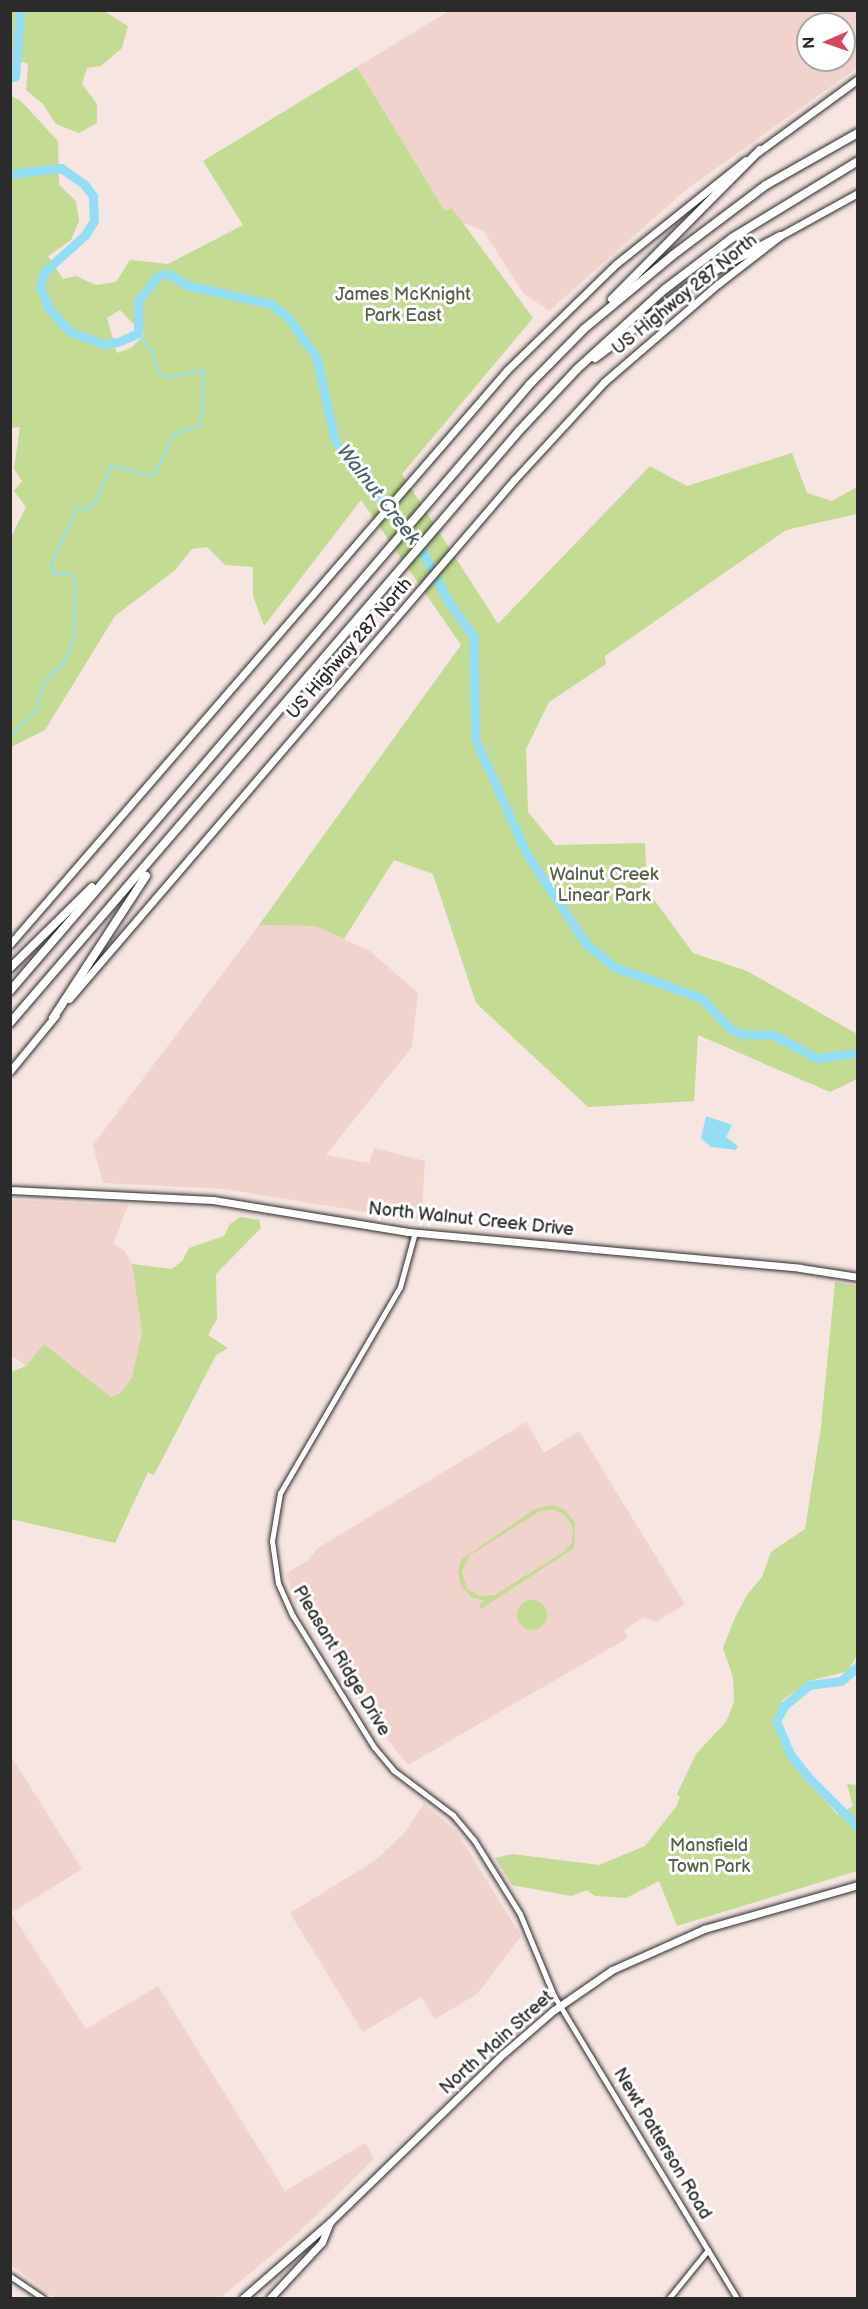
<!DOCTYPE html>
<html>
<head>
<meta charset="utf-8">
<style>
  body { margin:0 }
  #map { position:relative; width:868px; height:2309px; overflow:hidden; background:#f6e5e1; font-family:"Balsamiq Sans",sans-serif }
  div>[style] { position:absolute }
  .built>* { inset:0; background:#f0d3cc }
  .green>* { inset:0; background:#c3db92 }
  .round { border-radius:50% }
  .water>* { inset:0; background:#93def4 }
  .stream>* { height:1.5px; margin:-0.75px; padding:0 0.75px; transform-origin:0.75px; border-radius:0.75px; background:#93def4 }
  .river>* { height:9px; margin:-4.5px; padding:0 4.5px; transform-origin:4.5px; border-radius:4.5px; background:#93def4 }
  .roads { filter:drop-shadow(0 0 2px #2b2b2b) drop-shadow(0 0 2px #2b2b2b) }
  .minor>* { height:5px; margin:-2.5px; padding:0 2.5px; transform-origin:2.5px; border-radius:2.5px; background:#fff }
  .major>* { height:7px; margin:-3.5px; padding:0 3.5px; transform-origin:3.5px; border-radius:3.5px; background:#fff }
  .highway>* { height:8px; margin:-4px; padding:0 4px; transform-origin:4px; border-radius:4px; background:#fff }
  span { translate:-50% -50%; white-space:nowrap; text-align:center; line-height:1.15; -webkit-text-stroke:6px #fff; paint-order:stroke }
  .street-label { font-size:18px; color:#2b2b2b }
  .park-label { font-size:18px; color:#59604a }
  .water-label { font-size:20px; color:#4a6167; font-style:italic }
  .frame { position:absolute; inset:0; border:12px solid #2b2b2b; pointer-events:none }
  .north { position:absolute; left:796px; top:12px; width:60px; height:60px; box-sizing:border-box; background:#fff; border:2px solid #aaa; border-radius:50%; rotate:268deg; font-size:16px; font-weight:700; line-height:24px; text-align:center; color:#2b2b2b }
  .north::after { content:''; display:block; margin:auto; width:21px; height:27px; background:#d1495b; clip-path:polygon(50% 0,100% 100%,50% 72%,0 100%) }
</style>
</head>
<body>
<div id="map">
  <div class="built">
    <i style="clip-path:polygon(evenodd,449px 11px,857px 11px,857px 68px,687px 189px,549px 311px,523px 293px,483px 230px,461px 222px,453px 208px,446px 212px,357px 67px,449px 11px,808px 24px,844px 24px,844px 60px,808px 60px,808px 24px)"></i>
    <i style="clip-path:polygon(259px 925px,316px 926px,370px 951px,418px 993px,412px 1047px,326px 1155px,369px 1163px,374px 1148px,425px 1161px,421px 1221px,225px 1189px,103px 1183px,93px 1145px)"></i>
    <i style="clip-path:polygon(10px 1200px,128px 1205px,113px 1244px,125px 1251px,132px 1264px,142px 1332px,132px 1377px,121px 1393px,111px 1397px,44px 1344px,26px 1366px,11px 1355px)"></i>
    <i style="clip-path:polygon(526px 1422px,544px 1453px,579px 1431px,685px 1604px,656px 1622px,644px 1617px,624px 1630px,628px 1638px,408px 1765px,378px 1728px,296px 1602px,286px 1574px,308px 1560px,318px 1548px)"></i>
    <i style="clip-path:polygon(11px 1756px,82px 1869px,11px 1913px,86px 2029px,158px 1986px,285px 2191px,365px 2143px,374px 2159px,297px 2234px,220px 2298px,56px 2298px,11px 2265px)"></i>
    <i style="clip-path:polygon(424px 1804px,456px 1831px,521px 1936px,477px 1994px,435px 2019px,421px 1997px,363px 2032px,290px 1913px,376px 1860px,404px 1833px)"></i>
  </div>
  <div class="green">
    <i style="clip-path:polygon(11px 10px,104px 11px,128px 26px,122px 48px,101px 66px,87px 68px,82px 84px,97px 104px,97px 123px,79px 133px,56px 124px,43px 104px,26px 90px,28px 64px,14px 59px,11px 72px)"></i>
    <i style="clip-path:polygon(evenodd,357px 67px,445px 211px,452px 208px,533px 318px,402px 474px,498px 624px,650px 466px,687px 486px,792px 453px,807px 493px,832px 501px,857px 487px,857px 514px,786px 530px,605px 656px,606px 664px,549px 702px,526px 749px,528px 812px,555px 845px,645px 843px,647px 890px,693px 953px,747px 971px,857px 1034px,857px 1079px,830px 1092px,698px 1035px,694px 1101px,588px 1107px,476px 1003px,433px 874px,394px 860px,344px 939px,316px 926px,259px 925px,461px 645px,361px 500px,264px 626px,253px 596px,253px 567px,225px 565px,207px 547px,192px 549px,174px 571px,115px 616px,45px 730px,11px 747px,11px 537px,26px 507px,14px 491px,22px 481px,14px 469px,20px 427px,10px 428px,11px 96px,21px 101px,58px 141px,59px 185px,76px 201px,79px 221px,71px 240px,48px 256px,63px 279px,76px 276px,96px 285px,116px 282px,130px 260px,168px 264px,243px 225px,203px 161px,357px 67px,120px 310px,144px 335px,131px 348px,117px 353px,107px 318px,120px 310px)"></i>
    <i style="clip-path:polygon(240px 1217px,259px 1220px,261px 1228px,216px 1274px,217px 1319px,208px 1335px,228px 1348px,216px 1355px,154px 1475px,148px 1472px,115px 1543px,11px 1519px,11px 1372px,26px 1366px,44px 1344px,111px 1397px,121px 1393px,132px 1377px,142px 1332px,132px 1264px,172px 1269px,182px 1261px,189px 1248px,224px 1236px,230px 1224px)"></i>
    <i style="clip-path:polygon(835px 1282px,857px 1286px,857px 1655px,848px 1671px,809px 1681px,783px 1700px,772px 1722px,790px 1761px,838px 1815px,853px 1806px,847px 1784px,857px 1785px,857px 1871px,677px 1926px,659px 1881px,626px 1898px,595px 1896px,587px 1890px,571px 1896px,512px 1885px,495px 1858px,512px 1854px,599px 1865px,645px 1846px,676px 1807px,680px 1797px,677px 1794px,696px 1754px,726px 1722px,734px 1702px,733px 1677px,723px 1648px,734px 1620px,747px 1595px,762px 1577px,771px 1552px,805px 1529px,821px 1427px)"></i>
    <i style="clip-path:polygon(evenodd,552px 1505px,564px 1509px,575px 1522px,574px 1548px,481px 1609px,479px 1605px,485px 1601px,471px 1597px,460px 1584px,458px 1571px,462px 1559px,535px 1509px,552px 1505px,555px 1510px,565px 1515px,573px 1528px,572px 1542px,565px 1551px,495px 1595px,480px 1596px,467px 1589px,462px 1571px,470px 1555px,540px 1511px,555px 1510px)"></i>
    <i class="round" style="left:517px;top:1600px;width:30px;height:30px"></i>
  </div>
  <div class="water">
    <i style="clip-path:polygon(706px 1116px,732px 1125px,726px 1137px,738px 1146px,736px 1150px,711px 1147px,701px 1138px)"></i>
  </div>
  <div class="stream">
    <i style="left:10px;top:736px;width:37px;rotate:-44deg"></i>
    <i style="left:37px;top:710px;width:27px;rotate:-77deg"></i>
    <i style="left:43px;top:684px;width:32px;rotate:-46deg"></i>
    <i style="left:65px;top:661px;width:17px;rotate:-65deg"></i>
    <i style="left:72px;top:646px;width:65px;rotate:-86.5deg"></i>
    <i style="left:76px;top:581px;width:10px;rotate:-135deg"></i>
    <i style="left:69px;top:574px;width:15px;rotate:180deg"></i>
    <i style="left:54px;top:574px;width:9px;rotate:-108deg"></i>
    <i style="left:51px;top:565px;width:63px;rotate:-65.5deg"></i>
    <i style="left:77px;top:508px;width:12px;rotate:5deg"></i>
    <i style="left:89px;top:509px;width:11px;rotate:-49deg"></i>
    <i style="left:96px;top:501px;width:38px;rotate:-67deg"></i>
    <i style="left:111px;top:466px;width:44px;rotate:13.1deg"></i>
    <i style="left:154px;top:476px;width:47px;rotate:-64.5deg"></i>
    <i style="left:174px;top:434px;width:28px;rotate:-17deg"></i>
    <i style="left:201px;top:426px;width:55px;rotate:-86.9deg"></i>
    <i style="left:204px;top:371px;width:37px;rotate:169deg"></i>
    <i style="left:168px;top:378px;width:12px;rotate:-149deg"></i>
    <i style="left:158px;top:372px;width:21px;rotate:-107deg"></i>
    <i style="left:152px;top:352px;width:24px;rotate:-126deg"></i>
  </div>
  <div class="river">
    <i style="left:10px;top:78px;width:5px;rotate:-22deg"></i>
    <i style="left:15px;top:76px;width:66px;rotate:-85.7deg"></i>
    <i style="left:10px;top:174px;width:51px;rotate:-6.7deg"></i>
    <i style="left:61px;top:168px;width:28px;rotate:35deg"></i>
    <i style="left:84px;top:184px;width:15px;rotate:53deg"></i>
    <i style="left:93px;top:196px;width:25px;rotate:88deg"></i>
    <i style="left:94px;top:221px;width:17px;rotate:123deg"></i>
    <i style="left:85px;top:235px;width:57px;rotate:137.9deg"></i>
    <i style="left:43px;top:273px;width:15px;rotate:101deg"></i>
    <i style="left:40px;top:288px;width:23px;rotate:67deg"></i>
    <i style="left:49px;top:309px;width:30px;rotate:48deg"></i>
    <i style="left:69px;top:331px;width:36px;rotate:21deg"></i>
    <i style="left:103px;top:344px;width:15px;rotate:-8deg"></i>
    <i style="left:118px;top:342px;width:22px;rotate:-24deg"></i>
    <i style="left:138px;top:333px;width:33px;rotate:-90deg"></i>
    <i style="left:138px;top:300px;width:32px;rotate:-51deg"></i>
    <i style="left:158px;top:275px;width:11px;rotate:-5deg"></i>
    <i style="left:169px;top:274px;width:20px;rotate:33deg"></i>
    <i style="left:186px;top:285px;width:87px;rotate:12.6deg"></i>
    <i style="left:271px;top:304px;width:22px;rotate:39deg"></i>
    <i style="left:288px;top:318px;width:48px;rotate:54.3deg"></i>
    <i style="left:316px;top:357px;width:84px;rotate:77.6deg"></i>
    <i style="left:334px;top:439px;width:36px;rotate:56deg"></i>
    <i style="left:354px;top:469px;width:91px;rotate:48.1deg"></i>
    <i style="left:415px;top:537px;width:71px;rotate:63.1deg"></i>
    <i style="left:447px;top:600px;width:44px;rotate:54.2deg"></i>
    <i style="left:473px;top:636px;width:103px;rotate:88.9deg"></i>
    <i style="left:475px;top:739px;width:127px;rotate:65.9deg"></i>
    <i style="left:527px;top:855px;width:107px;rotate:56.5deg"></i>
    <i style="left:586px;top:944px;width:36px;rotate:39deg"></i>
    <i style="left:614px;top:967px;width:92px;rotate:19.6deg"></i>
    <i style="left:701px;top:998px;width:40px;rotate:47deg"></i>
    <i style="left:728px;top:1027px;width:14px;rotate:30deg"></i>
    <i style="left:740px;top:1034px;width:33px;rotate:2deg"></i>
    <i style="left:773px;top:1035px;width:50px;rotate:27.6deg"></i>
    <i style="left:817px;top:1058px;width:41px;rotate:-7deg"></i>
    <i style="left:858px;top:1666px;width:23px;rotate:139deg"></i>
    <i style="left:841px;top:1681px;width:32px;rotate:173deg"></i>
    <i style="left:809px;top:1685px;width:33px;rotate:140deg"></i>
    <i style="left:784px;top:1706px;width:17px;rotate:118deg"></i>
    <i style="left:776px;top:1721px;width:36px;rotate:67deg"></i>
    <i style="left:790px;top:1754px;width:28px;rotate:52deg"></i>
    <i style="left:807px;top:1776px;width:72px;rotate:45deg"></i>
  </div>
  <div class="roads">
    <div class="minor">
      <i style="left:415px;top:1232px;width:57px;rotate:105.3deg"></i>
      <i style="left:400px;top:1287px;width:238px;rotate:120.2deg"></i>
      <i style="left:280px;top:1493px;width:49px;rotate:99.5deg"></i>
      <i style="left:272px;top:1541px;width:42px;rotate:81.9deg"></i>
      <i style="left:278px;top:1583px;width:36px;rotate:66deg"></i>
      <i style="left:293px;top:1616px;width:154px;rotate:58.3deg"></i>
      <i style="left:374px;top:1747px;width:30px;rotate:50deg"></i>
      <i style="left:393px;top:1770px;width:75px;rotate:36.9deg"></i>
      <i style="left:453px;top:1815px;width:33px;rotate:50deg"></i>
      <i style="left:474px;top:1840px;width:87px;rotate:58.1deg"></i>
      <i style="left:520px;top:1914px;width:89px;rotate:67.5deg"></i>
      <i style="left:554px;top:1996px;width:353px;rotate:58.8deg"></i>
      <i style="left:10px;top:2276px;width:40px;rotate:34deg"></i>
      <i style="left:669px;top:2298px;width:62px;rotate:-50.9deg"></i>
    </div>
    <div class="major">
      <i style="left:758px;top:152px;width:124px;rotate:-36.1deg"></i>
      <i style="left:10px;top:944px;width:759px;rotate:-49.11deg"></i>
      <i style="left:507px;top:370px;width:152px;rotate:-44.2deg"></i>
      <i style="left:616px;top:264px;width:166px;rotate:-38.7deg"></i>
      <i style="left:69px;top:999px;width:684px;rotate:-49.39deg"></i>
      <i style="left:514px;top:480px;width:133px;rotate:-47.4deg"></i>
      <i style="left:604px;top:382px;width:150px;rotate:-40.7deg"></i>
      <i style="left:718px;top:284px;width:78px;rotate:-37.7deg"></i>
      <i style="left:780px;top:236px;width:89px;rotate:-28.9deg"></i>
      <i style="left:10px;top:1071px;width:72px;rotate:-50.6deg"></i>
      <i style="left:10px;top:1190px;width:203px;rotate:2.8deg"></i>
      <i style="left:213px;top:1200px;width:198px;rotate:9.3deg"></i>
      <i style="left:408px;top:1232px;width:394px;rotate:5.2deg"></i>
      <i style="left:800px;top:1268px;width:59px;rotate:8.8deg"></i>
      <i style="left:243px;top:2298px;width:116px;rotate:-41.1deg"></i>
      <i style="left:330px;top:2222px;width:241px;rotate:-44.2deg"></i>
      <i style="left:503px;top:2054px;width:67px;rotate:-40.8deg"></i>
      <i style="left:554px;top:2010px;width:70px;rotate:-34.6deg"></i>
      <i style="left:612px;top:1970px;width:101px;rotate:-24deg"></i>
      <i style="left:704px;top:1929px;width:160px;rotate:-15.9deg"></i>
      <i style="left:270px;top:2298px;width:76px;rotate:-47.1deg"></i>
      <i style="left:322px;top:2242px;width:18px;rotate:-68deg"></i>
    </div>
    <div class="highway">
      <i style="left:612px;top:299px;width:210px;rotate:-45.2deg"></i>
      <i style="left:595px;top:358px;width:133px;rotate:-37deg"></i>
      <i style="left:701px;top:278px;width:89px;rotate:-28deg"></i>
      <i style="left:10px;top:968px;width:115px;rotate:-44.6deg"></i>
      <i style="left:10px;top:991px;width:799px;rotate:-49.41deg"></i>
      <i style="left:530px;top:384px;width:77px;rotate:-45.5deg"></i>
      <i style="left:584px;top:329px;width:116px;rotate:-39.7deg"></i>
      <i style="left:673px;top:255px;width:116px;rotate:-37deg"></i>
      <i style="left:766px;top:185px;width:106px;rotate:-29.5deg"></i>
      <i style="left:53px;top:1018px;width:170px;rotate:-56.8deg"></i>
      <i style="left:10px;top:1023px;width:781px;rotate:-49.31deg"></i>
      <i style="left:519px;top:431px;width:85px;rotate:-46.9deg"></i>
      <i style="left:577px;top:369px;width:119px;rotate:-42.3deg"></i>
      <i style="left:665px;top:289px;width:84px;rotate:-37.3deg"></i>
      <i style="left:732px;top:238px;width:148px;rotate:-31.4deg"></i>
    </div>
  </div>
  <div class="street-label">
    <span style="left:685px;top:295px;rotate:-39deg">US Highway 287 North</span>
    <span style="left:350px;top:649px;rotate:-49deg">US Highway 287 North</span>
    <span style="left:471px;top:1220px;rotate:6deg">North Walnut Creek Drive</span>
    <span style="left:341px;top:1661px;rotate:59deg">Pleasant Ridge Drive</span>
    <span style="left:497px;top:2043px;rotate:-42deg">North Main Street</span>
    <span style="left:662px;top:2144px;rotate:59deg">Newt Patterson Road</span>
  </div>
  <div class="park-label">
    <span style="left:403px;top:306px">James McKnight<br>Park East</span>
    <span style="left:604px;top:886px">Walnut Creek<br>Linear Park</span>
    <span style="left:709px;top:1857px">Mansfield<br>Town Park</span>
  </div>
  <div class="water-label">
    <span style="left:378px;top:495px;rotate:52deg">Walnut Creek</span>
  </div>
  <div class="frame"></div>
  <div class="north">N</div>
</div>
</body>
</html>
